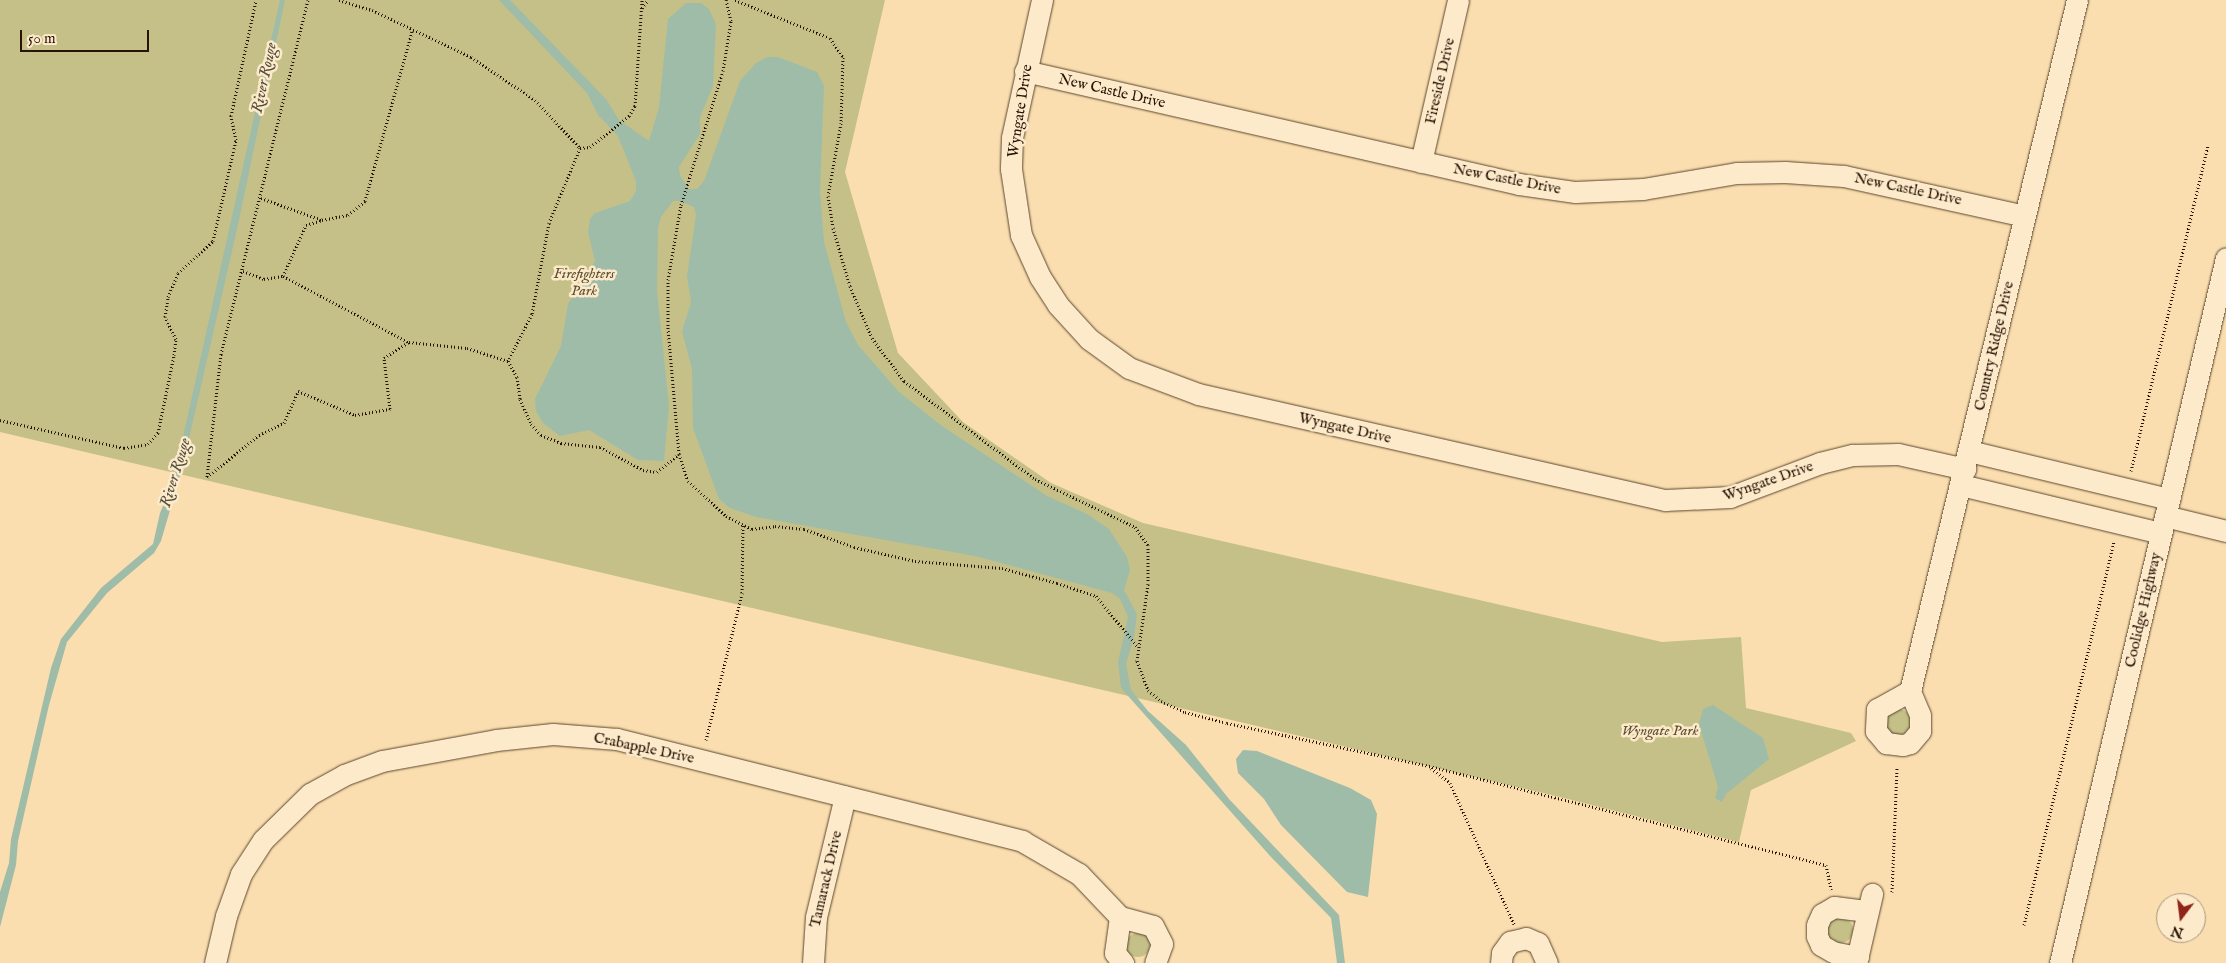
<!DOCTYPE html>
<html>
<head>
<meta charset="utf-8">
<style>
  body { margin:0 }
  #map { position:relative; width:2226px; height:963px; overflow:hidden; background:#fadeaf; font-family:"IM FELL English",serif }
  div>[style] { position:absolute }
  .green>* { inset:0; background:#c4c087 }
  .round { border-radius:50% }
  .water>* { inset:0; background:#9fbca8 }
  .path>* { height:3px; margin-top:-1.5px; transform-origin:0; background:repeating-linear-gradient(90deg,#281304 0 1px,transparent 0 3.5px) }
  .roads { filter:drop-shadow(0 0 1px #5c462f) drop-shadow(0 0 1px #5c462f) }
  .minor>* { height:21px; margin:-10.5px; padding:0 10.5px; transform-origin:10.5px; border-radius:10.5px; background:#fceacb }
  span { translate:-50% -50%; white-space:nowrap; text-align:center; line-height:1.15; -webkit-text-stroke:5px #fceacb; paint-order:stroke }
  .street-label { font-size:15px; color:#281304 }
  .park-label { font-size:15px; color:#5f5032; font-style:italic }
  .water-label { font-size:16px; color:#524e3d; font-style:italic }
  .north { position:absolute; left:2156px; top:893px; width:50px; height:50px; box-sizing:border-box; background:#fceacb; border:1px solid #a7947b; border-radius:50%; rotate:195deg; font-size:14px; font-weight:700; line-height:20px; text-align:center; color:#281304 }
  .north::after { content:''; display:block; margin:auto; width:18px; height:22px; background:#8f2418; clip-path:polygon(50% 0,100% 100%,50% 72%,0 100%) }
  .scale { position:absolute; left:20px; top:30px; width:129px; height:22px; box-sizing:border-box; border:2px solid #281304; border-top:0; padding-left:6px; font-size:15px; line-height:18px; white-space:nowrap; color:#281304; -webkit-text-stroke:4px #fceacb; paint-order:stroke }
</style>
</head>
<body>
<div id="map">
  <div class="green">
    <i style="clip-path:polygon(0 0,885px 0,845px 172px,898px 353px,963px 422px,1051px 483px,1143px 523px,1662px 642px,1741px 637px,1746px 708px,1851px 733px,1856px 741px,1751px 790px,1739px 842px,1556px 796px,0 432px)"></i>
    <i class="round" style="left:1885px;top:709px;width:26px;height:26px"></i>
    <i class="round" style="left:1827px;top:917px;width:26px;height:26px"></i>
    <i class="round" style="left:1126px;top:933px;width:24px;height:24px"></i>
  </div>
  <div class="water">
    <i style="clip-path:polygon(280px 0,285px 0,238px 225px,182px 469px,161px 541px,154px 553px,107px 593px,67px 642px,49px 705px,18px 841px,16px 865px,0 927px,0 892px,9px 863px,11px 839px,51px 668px,61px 639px,101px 588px,153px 544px,160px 513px,173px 482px)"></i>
    <i style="clip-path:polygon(499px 0,510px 0,606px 99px,619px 120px,649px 141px,659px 107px,668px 19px,686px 3px,701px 3px,709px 9px,716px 24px,713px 86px,700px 117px,700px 134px,679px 167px,680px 176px,689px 189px,697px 189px,704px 181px,740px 81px,756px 63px,767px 57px,778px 57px,817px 72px,824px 86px,820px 192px,824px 242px,846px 322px,858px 345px,899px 392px,942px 426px,1047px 496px,1087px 514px,1109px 529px,1127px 557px,1130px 570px,1124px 590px,1137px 614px,1134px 637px,1126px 664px,1131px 690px,1148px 711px,1186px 745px,1229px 799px,1339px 915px,1345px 963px,1337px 963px,1331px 918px,1271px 857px,1121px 688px,1118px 662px,1128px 617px,1120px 599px,1112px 593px,975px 556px,756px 517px,730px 508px,719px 499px,693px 428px,692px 369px,682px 331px,691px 302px,687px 276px,696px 215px,694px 207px,680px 201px,673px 201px,661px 217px,658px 228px,657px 291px,669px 406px,664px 461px,638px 460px,589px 430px,560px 436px,543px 423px,536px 411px,535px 399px,561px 346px,568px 304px,595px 261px,588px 232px,590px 219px,595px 213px,630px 201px,636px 191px,636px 181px,618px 136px,598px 115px,587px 93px)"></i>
    <i style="clip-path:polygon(1713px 705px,1763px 738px,1769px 759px,1726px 794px,1722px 802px,1715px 798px,1718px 787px,1699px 724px,1703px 709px)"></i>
    <i style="clip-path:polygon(1243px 750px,1257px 751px,1350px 788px,1371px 800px,1377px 814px,1368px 897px,1347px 892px,1281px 825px,1264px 799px,1238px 773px,1236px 759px)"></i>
  </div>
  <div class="path">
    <i style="left:308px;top:0;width:365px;rotate:103.8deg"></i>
    <i style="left:221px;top:354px;width:124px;rotate:96.5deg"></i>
    <i style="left:207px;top:477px;width:67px;rotate:-38.9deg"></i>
    <i style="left:259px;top:435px;width:28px;rotate:-26deg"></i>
    <i style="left:284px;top:423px;width:35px;rotate:-66deg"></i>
    <i style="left:298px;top:391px;width:62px;rotate:22.8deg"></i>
    <i style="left:355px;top:415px;width:36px;rotate:-10deg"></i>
    <i style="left:390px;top:409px;width:51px;rotate:-96.7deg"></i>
    <i style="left:384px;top:358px;width:30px;rotate:-33deg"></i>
    <i style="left:409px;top:342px;width:58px;rotate:5.9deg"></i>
    <i style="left:467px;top:348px;width:43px;rotate:17.6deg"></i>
    <i style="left:339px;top:0;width:34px;rotate:17deg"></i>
    <i style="left:372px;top:10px;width:110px;rotate:25.4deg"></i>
    <i style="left:471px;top:57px;width:77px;rotate:33.9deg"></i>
    <i style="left:535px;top:100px;width:66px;rotate:46.8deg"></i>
    <i style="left:580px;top:148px;width:10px;rotate:-6deg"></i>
    <i style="left:590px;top:147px;width:50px;rotate:-38.5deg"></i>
    <i style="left:629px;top:116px;width:12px;rotate:-59deg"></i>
    <i style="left:635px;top:106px;width:106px;rotate:-86.2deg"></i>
    <i style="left:735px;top:0;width:102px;rotate:21.8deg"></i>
    <i style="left:830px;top:38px;width:23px;rotate:56deg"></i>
    <i style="left:843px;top:57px;width:66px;rotate:91.7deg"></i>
    <i style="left:841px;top:123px;width:74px;rotate:100.1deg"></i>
    <i style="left:828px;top:196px;width:32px;rotate:81deg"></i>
    <i style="left:833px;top:228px;width:60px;rotate:73.7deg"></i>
    <i style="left:850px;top:286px;width:56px;rotate:67.1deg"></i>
    <i style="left:872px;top:338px;width:54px;rotate:53.3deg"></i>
    <i style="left:904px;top:381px;width:164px;rotate:36.8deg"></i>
    <i style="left:1035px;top:479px;width:111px;rotate:25.6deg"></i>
    <i style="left:1135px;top:527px;width:22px;rotate:54deg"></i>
    <i style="left:1148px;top:545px;width:39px;rotate:90deg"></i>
    <i style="left:1148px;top:584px;width:78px;rotate:98.1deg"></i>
    <i style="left:1137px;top:661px;width:31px;rotate:69deg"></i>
    <i style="left:1148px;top:690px;width:17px;rotate:40deg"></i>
    <i style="left:1161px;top:701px;width:26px;rotate:25deg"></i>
    <i style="left:1185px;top:712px;width:43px;rotate:14.7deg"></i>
    <i style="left:1227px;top:723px;width:207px;rotate:12deg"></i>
    <i style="left:1429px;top:766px;width:409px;rotate:14deg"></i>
    <i style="left:1826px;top:865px;width:25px;rotate:78deg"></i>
    <i style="left:642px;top:8px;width:10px;rotate:-53deg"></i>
    <i style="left:580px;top:148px;width:81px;rotate:112.5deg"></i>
    <i style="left:549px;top:223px;width:93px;rotate:100.6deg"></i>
    <i style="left:532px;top:314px;width:53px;rotate:117.1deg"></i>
    <i style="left:508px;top:361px;width:18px;rotate:61deg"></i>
    <i style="left:517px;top:377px;width:22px;rotate:82deg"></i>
    <i style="left:520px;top:399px;width:27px;rotate:66deg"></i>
    <i style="left:531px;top:424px;width:15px;rotate:48deg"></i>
    <i style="left:541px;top:435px;width:22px;rotate:22deg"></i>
    <i style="left:561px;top:443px;width:39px;rotate:6deg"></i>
    <i style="left:600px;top:447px;width:49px;rotate:28.1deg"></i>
    <i style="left:643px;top:470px;width:14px;rotate:8deg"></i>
    <i style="left:657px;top:472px;width:28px;rotate:-39deg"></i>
    <i style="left:679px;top:454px;width:125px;rotate:-95deg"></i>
    <i style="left:668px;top:329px;width:49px;rotate:-90deg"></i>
    <i style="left:668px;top:280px;width:76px;rotate:-80.2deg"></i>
    <i style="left:681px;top:205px;width:140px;rotate:-72.6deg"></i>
    <i style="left:723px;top:71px;width:51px;rotate:-80.9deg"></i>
    <i style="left:731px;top:21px;width:22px;rotate:-103deg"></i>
    <i style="left:261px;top:198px;width:65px;rotate:19.8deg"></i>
    <i style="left:322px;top:220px;width:26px;rotate:-11deg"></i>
    <i style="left:348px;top:215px;width:22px;rotate:-39deg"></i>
    <i style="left:365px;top:201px;width:176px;rotate:-74.5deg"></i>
    <i style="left:243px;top:271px;width:22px;rotate:21deg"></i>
    <i style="left:264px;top:279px;width:19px;rotate:-9deg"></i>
    <i style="left:283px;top:276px;width:56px;rotate:-65.7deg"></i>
    <i style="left:306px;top:225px;width:17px;rotate:-17deg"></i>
    <i style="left:283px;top:276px;width:141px;rotate:27.8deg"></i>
    <i style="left:0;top:420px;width:127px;rotate:12.7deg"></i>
    <i style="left:124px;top:448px;width:24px;rotate:-9deg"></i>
    <i style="left:148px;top:444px;width:15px;rotate:-48deg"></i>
    <i style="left:158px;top:433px;width:80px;rotate:-78.4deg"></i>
    <i style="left:174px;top:355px;width:16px;rotate:-83deg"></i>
    <i style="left:176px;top:339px;width:25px;rotate:-117deg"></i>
    <i style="left:165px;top:317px;width:20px;rotate:-81deg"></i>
    <i style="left:168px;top:297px;width:26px;rotate:-67deg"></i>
    <i style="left:178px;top:273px;width:47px;rotate:-42.4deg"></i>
    <i style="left:213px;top:241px;width:104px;rotate:-77.2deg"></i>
    <i style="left:236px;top:140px;width:25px;rotate:-102deg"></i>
    <i style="left:231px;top:116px;width:119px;rotate:-77.8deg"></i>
    <i style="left:679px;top:454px;width:28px;rotate:72deg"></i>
    <i style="left:688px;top:481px;width:52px;rotate:42.6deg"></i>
    <i style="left:726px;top:516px;width:29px;rotate:27deg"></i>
    <i style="left:752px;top:529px;width:23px;rotate:-7deg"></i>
    <i style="left:775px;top:526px;width:29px;rotate:6deg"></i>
    <i style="left:804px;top:529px;width:53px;rotate:19.8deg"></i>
    <i style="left:854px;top:547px;width:63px;rotate:12.9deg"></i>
    <i style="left:915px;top:561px;width:87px;rotate:4.6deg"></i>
    <i style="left:1002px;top:568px;width:57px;rotate:15.3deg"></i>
    <i style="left:1057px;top:583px;width:41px;rotate:18.4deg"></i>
    <i style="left:1096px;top:596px;width:66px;rotate:50.5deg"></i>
    <i style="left:2131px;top:471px;width:334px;rotate:-76.7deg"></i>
    <i style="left:706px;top:740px;width:151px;rotate:-76.2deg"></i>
    <i style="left:742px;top:593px;width:68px;rotate:-89.2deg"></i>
    <i style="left:1431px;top:768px;width:24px;rotate:38deg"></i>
    <i style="left:1450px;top:783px;width:155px;rotate:65.6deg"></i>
    <i style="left:1892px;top:892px;width:125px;rotate:-87.7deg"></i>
    <i style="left:2024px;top:925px;width:394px;rotate:-76.8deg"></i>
  </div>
  <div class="roads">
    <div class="minor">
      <i style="left:1042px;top:0;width:141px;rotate:102.3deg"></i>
      <i style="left:1012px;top:138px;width:31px;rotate:92deg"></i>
      <i style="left:1011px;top:169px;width:67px;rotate:81.4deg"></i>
      <i style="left:1021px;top:235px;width:46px;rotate:65.7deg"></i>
      <i style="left:1040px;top:277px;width:33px;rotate:57deg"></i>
      <i style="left:1058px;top:305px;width:46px;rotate:47.6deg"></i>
      <i style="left:1089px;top:339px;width:49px;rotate:35.9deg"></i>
      <i style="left:1129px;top:368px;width:74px;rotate:20.6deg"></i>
      <i style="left:1198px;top:394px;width:479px;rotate:12.8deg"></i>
      <i style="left:1665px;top:500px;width:65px;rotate:-2.6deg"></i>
      <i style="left:1730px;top:497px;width:96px;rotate:-20.7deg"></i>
      <i style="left:1820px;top:463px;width:34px;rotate:-14deg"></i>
      <i style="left:1853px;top:455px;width:45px;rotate:-1.3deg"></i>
      <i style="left:1898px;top:454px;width:69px;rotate:12.6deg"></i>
      <i style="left:1025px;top:71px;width:507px;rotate:12.88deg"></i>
      <i style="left:1519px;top:184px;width:57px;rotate:8.1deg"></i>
      <i style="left:1575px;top:192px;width:68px;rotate:-2.5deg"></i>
      <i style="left:1643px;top:189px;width:95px;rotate:-9.7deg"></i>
      <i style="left:1737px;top:173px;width:48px;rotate:-1.2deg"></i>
      <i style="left:1785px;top:172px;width:59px;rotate:3.9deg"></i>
      <i style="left:1844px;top:176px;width:184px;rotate:12.5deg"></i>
      <i style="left:1421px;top:162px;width:166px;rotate:-77.1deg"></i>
      <i style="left:1969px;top:451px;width:206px;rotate:13.5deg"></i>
      <i style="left:1961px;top:485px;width:206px;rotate:13.5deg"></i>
      <i style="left:2165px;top:516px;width:63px;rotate:13.8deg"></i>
      <i style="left:1910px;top:691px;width:38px;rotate:151deg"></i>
      <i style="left:1877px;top:709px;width:22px;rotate:93deg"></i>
      <i style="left:1876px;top:731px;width:16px;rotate:50deg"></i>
      <i style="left:1886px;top:743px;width:17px;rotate:7deg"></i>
      <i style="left:1903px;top:745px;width:7px;rotate:-16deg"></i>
      <i style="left:1910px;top:743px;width:16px;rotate:-50deg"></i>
      <i style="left:1920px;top:731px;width:16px;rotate:-90deg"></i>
      <i style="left:1920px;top:715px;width:26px;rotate:-113deg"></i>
      <i style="left:1910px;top:691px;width:711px;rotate:-76.41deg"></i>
      <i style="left:1120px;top:917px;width:36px;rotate:98deg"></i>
      <i style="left:1115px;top:953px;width:13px;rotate:51deg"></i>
      <i style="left:1858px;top:957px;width:25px;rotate:-169deg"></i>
      <i style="left:1833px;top:952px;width:14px;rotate:-150deg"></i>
      <i style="left:1821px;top:945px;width:10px;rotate:-114deg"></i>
      <i style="left:1817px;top:936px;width:11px;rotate:-90deg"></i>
      <i style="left:1817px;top:925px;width:12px;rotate:-66deg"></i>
      <i style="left:1822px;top:914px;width:14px;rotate:-30deg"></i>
      <i style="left:1834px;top:907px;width:34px;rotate:7deg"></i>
      <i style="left:215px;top:963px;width:48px;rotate:-76.8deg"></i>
      <i style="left:226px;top:916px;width:45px;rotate:-70.3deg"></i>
      <i style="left:241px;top:874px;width:40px;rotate:-57.1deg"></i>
      <i style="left:263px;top:840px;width:66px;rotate:-44.4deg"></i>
      <i style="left:310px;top:794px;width:39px;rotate:-29deg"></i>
      <i style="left:344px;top:775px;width:40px;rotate:-20.2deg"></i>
      <i style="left:382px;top:761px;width:116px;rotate:-10.4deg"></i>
      <i style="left:496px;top:740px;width:57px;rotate:-6deg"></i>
      <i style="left:553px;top:734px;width:64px;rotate:4.5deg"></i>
      <i style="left:617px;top:739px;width:418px;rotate:14.1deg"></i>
      <i style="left:1022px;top:841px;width:66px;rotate:30.1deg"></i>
      <i style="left:1079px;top:874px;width:59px;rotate:46.4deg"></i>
      <i style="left:1120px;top:917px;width:34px;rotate:15deg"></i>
      <i style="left:1153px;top:926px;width:20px;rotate:63deg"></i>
      <i style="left:1162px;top:944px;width:20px;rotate:110deg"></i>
      <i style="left:813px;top:963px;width:46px;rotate:-86.3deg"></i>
      <i style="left:816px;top:917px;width:124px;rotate:-76.5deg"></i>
      <i style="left:1501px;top:963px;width:10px;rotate:-84deg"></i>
      <i style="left:1502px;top:953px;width:14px;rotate:-54deg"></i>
      <i style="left:1510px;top:942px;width:16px;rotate:-14deg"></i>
      <i style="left:1526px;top:938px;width:13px;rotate:23deg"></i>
      <i style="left:1538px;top:943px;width:22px;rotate:66deg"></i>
      <i style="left:1856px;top:963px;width:71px;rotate:-76.9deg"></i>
      <i style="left:2060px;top:963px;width:724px;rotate:-76.75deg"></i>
    </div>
  </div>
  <div class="street-label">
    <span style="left:1440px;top:81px;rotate:-77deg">Fireside Drive</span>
    <span style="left:1112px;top:91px;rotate:13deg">New Castle Drive</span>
    <span style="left:1020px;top:111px;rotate:-81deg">Wyngate Drive</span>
    <span style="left:1507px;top:179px;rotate:11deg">New Castle Drive</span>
    <span style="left:1908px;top:189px;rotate:12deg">New Castle Drive</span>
    <span style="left:1994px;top:346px;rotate:-77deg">Country Ridge Drive</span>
    <span style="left:1345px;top:428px;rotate:13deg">Wyngate Drive</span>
    <span style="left:1768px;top:481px;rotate:-19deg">Wyngate Drive</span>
    <span style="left:2143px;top:610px;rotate:-77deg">Coolidge Highway</span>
    <span style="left:644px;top:748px;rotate:12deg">Crabapple Drive</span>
    <span style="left:826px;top:879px;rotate:-77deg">Tamarack Drive</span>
  </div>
  <div class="park-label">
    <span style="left:584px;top:282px">Firefighters<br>Park</span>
    <span style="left:1660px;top:731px">Wyngate Park</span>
  </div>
  <div class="water-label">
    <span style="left:265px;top:78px;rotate:-78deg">River Rouge</span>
    <span style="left:176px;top:473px;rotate:-73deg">River Rouge</span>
  </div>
  <div class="north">N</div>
  <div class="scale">50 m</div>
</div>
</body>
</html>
